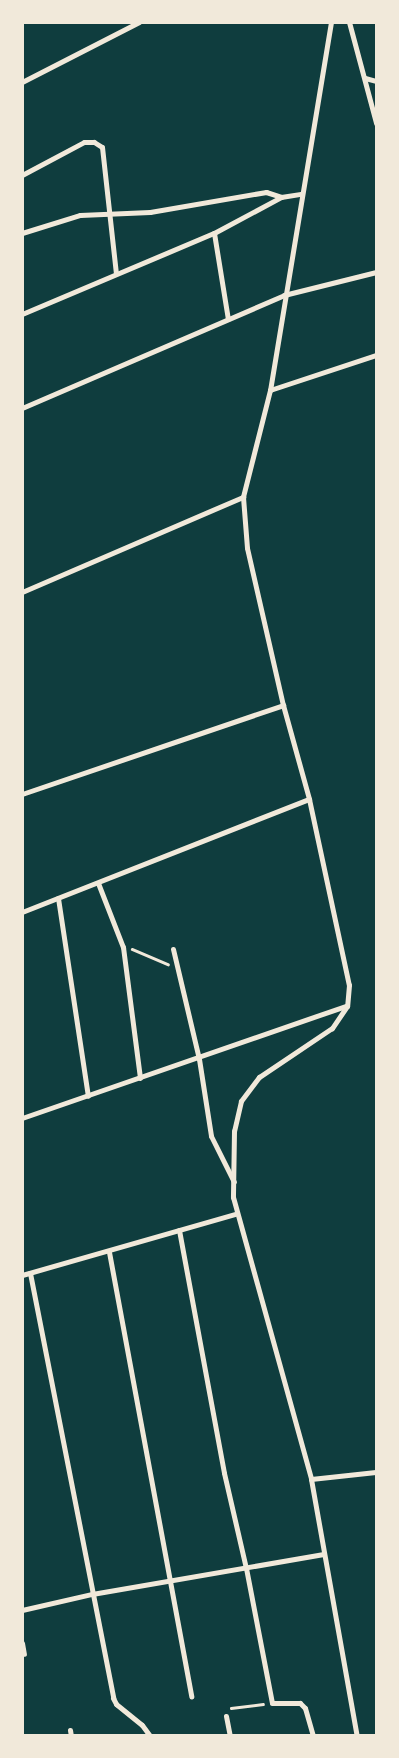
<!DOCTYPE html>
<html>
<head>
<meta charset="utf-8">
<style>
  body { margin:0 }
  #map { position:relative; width:399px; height:1758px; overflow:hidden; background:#0f3d3e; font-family:"Asap Condensed",sans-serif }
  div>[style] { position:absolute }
  .path>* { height:2.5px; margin:-1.25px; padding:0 1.25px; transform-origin:1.25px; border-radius:1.25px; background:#f1e9da }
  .minor>* { height:5px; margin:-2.5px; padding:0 2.5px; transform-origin:2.5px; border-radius:2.5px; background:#f1e9da }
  span { translate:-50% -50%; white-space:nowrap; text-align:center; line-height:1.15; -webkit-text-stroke:4px #f1e9da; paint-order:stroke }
  .frame { position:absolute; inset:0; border:24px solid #f1e9da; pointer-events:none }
</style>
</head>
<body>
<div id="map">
  <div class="path">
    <i style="left:132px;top:949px;width:39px;rotate:23deg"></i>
    <i style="left:231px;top:1708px;width:32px;rotate:-7deg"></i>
  </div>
  <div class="minor">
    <i style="left:331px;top:22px;width:373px;rotate:99.4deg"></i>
    <i style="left:270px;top:390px;width:110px;rotate:104.2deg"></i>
    <i style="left:243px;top:497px;width:51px;rotate:85.5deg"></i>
    <i style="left:247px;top:548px;width:161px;rotate:77.1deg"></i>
    <i style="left:283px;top:705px;width:98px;rotate:74.5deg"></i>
    <i style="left:309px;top:799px;width:190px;rotate:77.9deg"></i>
    <i style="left:349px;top:985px;width:21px;rotate:95deg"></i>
    <i style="left:347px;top:1006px;width:27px;rotate:124deg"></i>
    <i style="left:332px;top:1028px;width:88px;rotate:146.1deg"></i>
    <i style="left:259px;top:1077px;width:30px;rotate:127deg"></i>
    <i style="left:241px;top:1101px;width:31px;rotate:103deg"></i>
    <i style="left:234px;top:1131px;width:66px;rotate:90.9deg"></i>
    <i style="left:233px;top:1197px;width:293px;rotate:74.5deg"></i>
    <i style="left:311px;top:1479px;width:261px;rotate:79.9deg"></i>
    <i style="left:349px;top:22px;width:105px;rotate:75deg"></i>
    <i style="left:365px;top:78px;width:11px;rotate:15deg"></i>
    <i style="left:22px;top:82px;width:131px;rotate:-27.1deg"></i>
    <i style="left:22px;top:175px;width:70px;rotate:-28deg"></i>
    <i style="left:84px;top:142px;width:10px"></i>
    <i style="left:94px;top:142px;width:9px;rotate:32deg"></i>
    <i style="left:102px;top:147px;width:127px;rotate:83.7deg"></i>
    <i style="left:22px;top:233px;width:61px;rotate:-17.2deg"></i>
    <i style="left:80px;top:215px;width:70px;rotate:-2.5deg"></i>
    <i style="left:150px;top:212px;width:118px;rotate:-9.8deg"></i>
    <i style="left:266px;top:192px;width:16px;rotate:18deg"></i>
    <i style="left:214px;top:233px;width:87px;rotate:80.8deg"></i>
    <i style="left:22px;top:314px;width:208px;rotate:-22.9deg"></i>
    <i style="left:214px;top:233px;width:76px;rotate:-28.2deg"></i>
    <i style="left:281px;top:197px;width:20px;rotate:-9deg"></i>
    <i style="left:270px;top:390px;width:112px;rotate:-18.3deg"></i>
    <i style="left:22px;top:408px;width:285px;rotate:-23.3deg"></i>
    <i style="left:284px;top:295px;width:95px;rotate:-14deg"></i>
    <i style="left:22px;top:592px;width:241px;rotate:-23.3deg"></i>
    <i style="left:22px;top:794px;width:276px;rotate:-18.8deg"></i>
    <i style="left:98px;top:883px;width:69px;rotate:68.7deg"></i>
    <i style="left:123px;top:947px;width:132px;rotate:82.6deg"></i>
    <i style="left:58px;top:898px;width:200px;rotate:81.4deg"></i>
    <i style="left:22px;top:912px;width:308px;rotate:-21.5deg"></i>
    <i style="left:173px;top:949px;width:113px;rotate:76.7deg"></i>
    <i style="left:199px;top:1059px;width:78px;rotate:81.1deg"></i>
    <i style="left:211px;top:1136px;width:51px;rotate:63.4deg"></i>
    <i style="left:22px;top:1118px;width:343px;rotate:-19.1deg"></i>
    <i style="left:179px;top:1230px;width:247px;rotate:79.5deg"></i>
    <i style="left:224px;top:1473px;width:98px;rotate:77deg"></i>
    <i style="left:246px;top:1568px;width:137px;rotate:79.1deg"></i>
    <i style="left:272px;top:1703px;width:28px"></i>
    <i style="left:300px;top:1703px;width:7px;rotate:45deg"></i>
    <i style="left:305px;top:1708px;width:29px;rotate:74deg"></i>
    <i style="left:109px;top:1252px;width:452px;rotate:79.5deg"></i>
    <i style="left:30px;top:1273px;width:433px;rotate:78.9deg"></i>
    <i style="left:113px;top:1698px;width:7px;rotate:63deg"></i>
    <i style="left:116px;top:1704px;width:33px;rotate:39deg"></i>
    <i style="left:142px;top:1725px;width:14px;rotate:54deg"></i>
    <i style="left:22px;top:1275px;width:222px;rotate:-16deg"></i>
    <i style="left:311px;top:1479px;width:65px;rotate:-6.1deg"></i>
    <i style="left:22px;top:1610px;width:72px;rotate:-12.9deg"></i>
    <i style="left:92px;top:1594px;width:235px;rotate:-9.8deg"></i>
    <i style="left:22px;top:1643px;width:11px;rotate:80deg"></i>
    <i style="left:226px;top:1716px;width:20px;rotate:79deg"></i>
    <i style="left:70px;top:1730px;width:6px;rotate:81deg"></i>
  </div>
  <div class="frame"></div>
</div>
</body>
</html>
